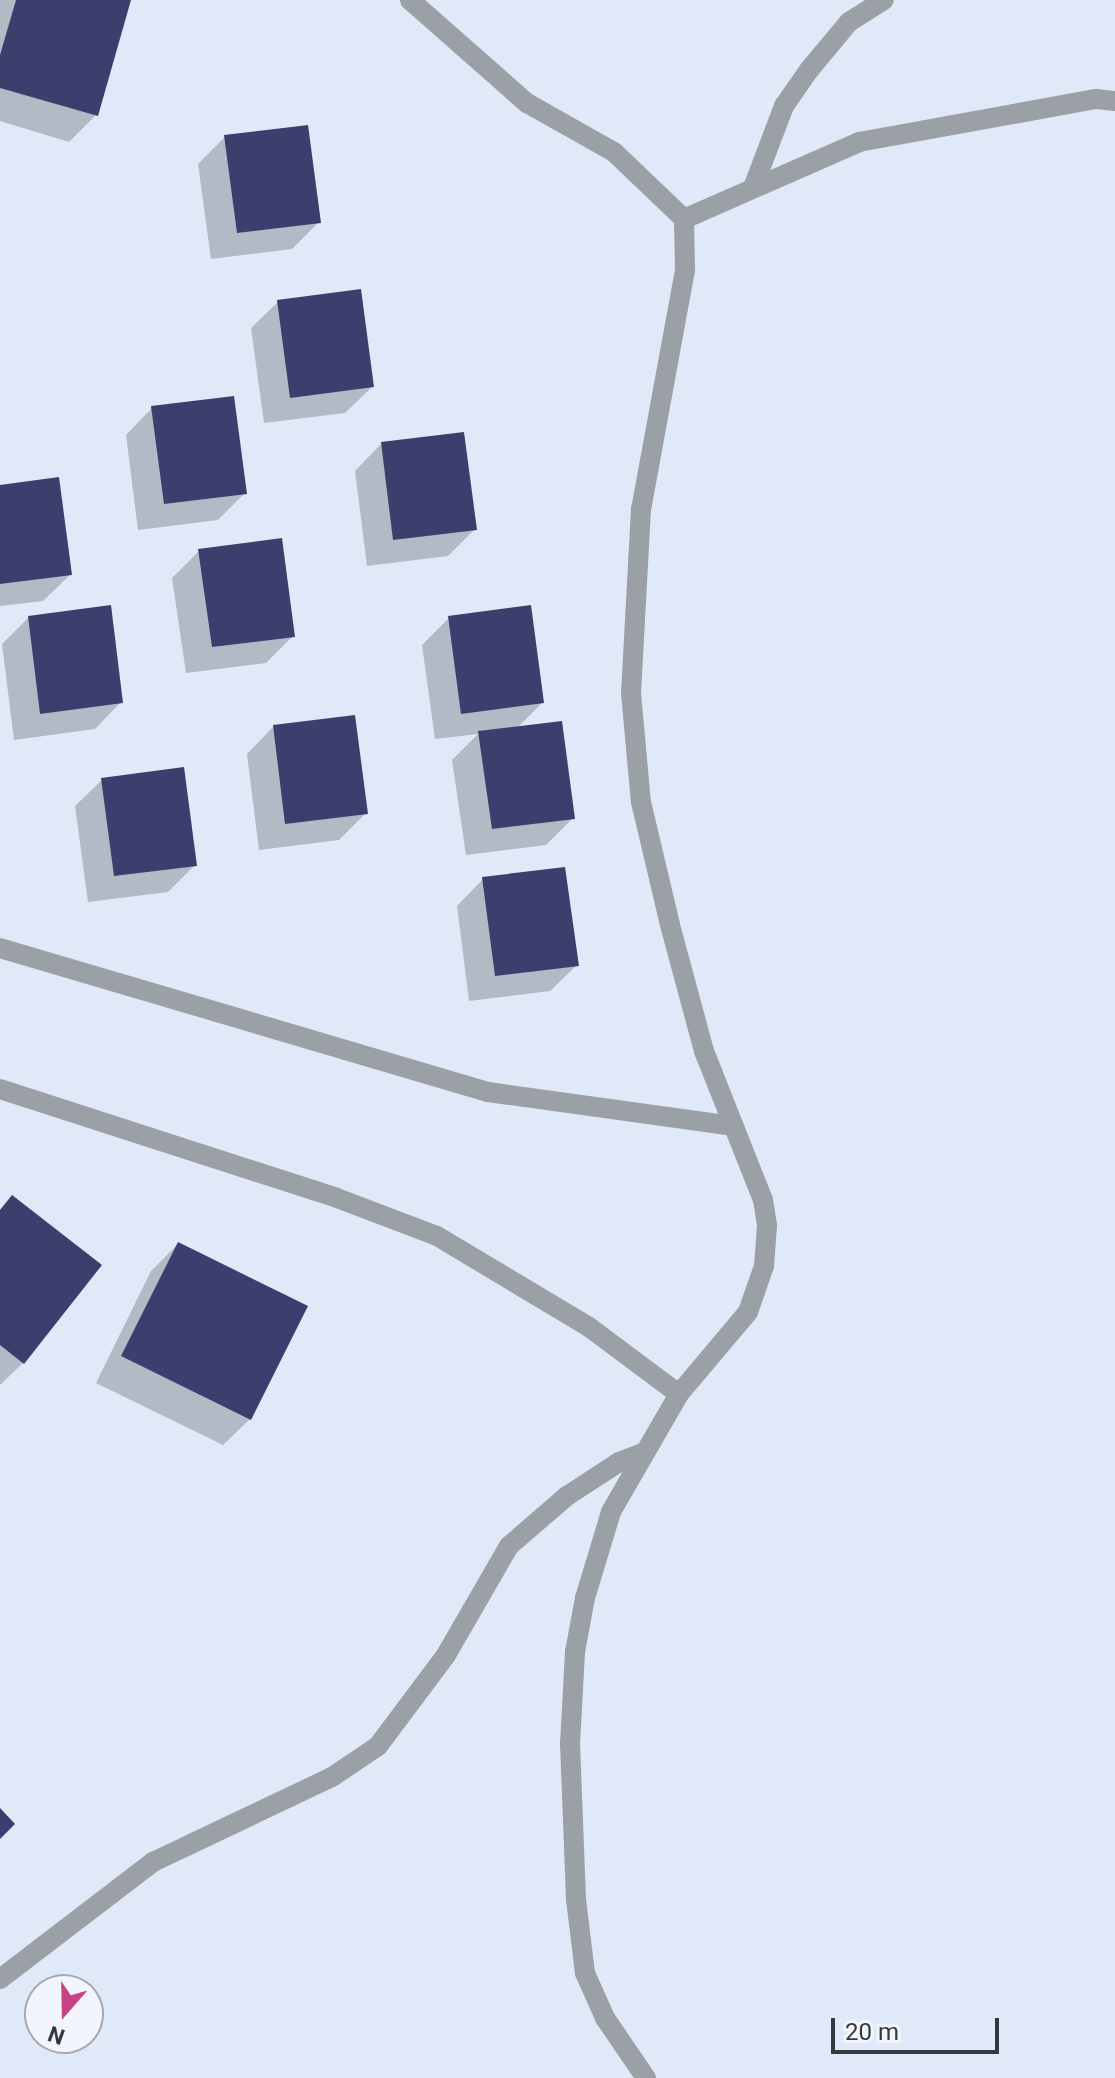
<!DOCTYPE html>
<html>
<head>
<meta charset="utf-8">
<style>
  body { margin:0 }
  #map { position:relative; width:1115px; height:2078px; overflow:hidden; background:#e0e9f8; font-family:Roboto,sans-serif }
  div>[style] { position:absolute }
  .shadow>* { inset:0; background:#0003 }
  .building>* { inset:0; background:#3c3f6d }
  .minor>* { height:20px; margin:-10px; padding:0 10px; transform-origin:10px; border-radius:10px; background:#9aa0a6 }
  span { translate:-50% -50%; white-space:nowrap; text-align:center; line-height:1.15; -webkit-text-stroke:8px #f2f6fc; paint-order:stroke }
  .north { position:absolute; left:24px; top:1974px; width:80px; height:80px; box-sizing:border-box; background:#f2f6fc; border:2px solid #a6aab0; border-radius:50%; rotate:200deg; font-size:22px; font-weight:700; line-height:32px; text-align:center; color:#34373d }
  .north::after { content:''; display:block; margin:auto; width:28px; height:36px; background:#c84385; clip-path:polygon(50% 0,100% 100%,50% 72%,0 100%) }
  .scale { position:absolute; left:831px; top:2018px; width:168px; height:36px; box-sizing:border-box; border:4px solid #34373d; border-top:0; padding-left:10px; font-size:24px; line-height:28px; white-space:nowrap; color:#34373d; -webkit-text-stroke:6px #f2f6fc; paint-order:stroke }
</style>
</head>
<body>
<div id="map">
  <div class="shadow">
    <i style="clip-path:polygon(0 0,129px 0,96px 115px,69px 142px,0 121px)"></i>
    <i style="clip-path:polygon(225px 137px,319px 222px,292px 249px,211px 259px,198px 164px)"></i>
    <i style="clip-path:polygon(278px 302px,372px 387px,345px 413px,264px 423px,251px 328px)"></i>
    <i style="clip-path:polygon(152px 408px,245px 493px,218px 520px,138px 530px,126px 435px)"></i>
    <i style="clip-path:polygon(381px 444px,475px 529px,448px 556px,367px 566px,355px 471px)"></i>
    <i style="clip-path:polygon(0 487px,70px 575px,43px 601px,0 606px)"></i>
    <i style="clip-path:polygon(199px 551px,293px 636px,266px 663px,186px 673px,172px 578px)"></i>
    <i style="clip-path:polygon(29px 617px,121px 702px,95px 729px,14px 740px,2px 644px)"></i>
    <i style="clip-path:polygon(449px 618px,542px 703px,516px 729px,573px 818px,546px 845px,466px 855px,452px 760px,478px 734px,435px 739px,422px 645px)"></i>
    <i style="clip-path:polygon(273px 727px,366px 813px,339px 840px,259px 850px,247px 754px)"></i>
    <i style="clip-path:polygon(102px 780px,195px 865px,168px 892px,88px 902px,75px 806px)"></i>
    <i style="clip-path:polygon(483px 879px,577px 965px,550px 991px,469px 1001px,457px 906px)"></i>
    <i style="clip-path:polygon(12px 1198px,23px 1363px,0 1385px,0 1210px)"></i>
    <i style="clip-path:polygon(178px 1244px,250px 1419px,223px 1445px,96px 1383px,151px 1271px)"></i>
  </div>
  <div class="building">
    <i style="clip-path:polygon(16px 0,131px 0,98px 116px,0 88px,0 55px)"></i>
    <i style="clip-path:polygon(308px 125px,321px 223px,237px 233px,224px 135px)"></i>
    <i style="clip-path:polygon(361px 289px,374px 387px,290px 398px,277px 300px)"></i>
    <i style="clip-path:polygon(234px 396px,247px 494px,164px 504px,151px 406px)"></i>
    <i style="clip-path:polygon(464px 432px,477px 530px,393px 540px,381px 442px)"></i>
    <i style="clip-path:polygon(59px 477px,72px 575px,0 584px,0 485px)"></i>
    <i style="clip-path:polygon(282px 538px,295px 637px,212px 647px,198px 549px)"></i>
    <i style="clip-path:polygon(111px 605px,123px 703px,40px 714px,28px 616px)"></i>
    <i style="clip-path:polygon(531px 605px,544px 703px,461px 714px,448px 616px)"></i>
    <i style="clip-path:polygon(355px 715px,368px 814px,285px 824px,273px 725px)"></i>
    <i style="clip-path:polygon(562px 721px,575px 819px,492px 829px,478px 731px)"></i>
    <i style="clip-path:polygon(184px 767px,197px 866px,114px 876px,101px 778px)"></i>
    <i style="clip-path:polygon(565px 867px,579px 966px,495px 976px,482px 877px)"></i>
    <i style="clip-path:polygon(12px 1195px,102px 1265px,24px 1364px,0 1345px,0 1210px)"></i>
    <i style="clip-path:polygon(178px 1242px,308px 1306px,251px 1420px,121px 1356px)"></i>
    <i style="clip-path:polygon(0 1808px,15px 1824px,0 1839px)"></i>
  </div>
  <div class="minor">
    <i style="left:410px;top:0;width:156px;rotate:41.4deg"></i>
    <i style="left:527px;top:103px;width:100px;rotate:29.4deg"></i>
    <i style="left:614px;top:152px;width:97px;rotate:43.7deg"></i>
    <i style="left:684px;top:219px;width:51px;rotate:88.9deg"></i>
    <i style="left:685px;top:270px;width:243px;rotate:100.4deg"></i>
    <i style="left:641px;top:509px;width:184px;rotate:93.1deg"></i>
    <i style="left:631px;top:693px;width:109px;rotate:84.8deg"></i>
    <i style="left:641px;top:802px;width:126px;rotate:76.7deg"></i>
    <i style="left:670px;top:925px;width:131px;rotate:74.9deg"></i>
    <i style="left:704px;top:1051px;width:160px;rotate:68.4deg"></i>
    <i style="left:763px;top:1200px;width:26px;rotate:81deg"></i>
    <i style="left:767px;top:1226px;width:40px;rotate:94.3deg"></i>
    <i style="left:764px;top:1266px;width:49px;rotate:109.2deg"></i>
    <i style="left:748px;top:1312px;width:107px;rotate:130.1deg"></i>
    <i style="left:679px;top:1394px;width:136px;rotate:120deg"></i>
    <i style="left:611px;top:1512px;width:90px;rotate:106.8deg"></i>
    <i style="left:585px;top:1598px;width:55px;rotate:100.5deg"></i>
    <i style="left:575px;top:1652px;width:91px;rotate:93.1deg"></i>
    <i style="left:570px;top:1743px;width:156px;rotate:87.8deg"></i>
    <i style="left:576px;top:1899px;width:75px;rotate:83.1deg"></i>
    <i style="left:585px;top:1973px;width:49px;rotate:66deg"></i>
    <i style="left:605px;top:2018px;width:73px;rotate:55.7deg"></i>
    <i style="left:754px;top:185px;width:85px;rotate:-69.2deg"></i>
    <i style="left:784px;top:106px;width:44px;rotate:-55.2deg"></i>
    <i style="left:809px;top:70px;width:62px;rotate:-50.2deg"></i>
    <i style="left:849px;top:22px;width:41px;rotate:-32.2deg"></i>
    <i style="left:684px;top:219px;width:191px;rotate:-23.7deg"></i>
    <i style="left:859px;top:142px;width:241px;rotate:-10.3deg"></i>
    <i style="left:1096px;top:99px;width:19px;rotate:6deg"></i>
    <i style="left:0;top:948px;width:509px;rotate:16.44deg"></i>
    <i style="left:488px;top:1092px;width:247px;rotate:7.9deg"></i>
    <i style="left:0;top:1089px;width:354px;rotate:17.9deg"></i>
    <i style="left:337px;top:1198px;width:107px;rotate:20.8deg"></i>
    <i style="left:437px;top:1236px;width:177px;rotate:30.9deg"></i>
    <i style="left:589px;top:1327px;width:112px;rotate:36.7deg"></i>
    <i style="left:0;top:1979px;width:193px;rotate:-37.4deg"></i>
    <i style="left:153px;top:1862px;width:198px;rotate:-25.4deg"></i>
    <i style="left:332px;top:1777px;width:55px;rotate:-34deg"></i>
    <i style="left:378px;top:1746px;width:114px;rotate:-53.2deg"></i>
    <i style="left:446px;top:1655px;width:126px;rotate:-60deg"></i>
    <i style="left:509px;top:1546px;width:77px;rotate:-40.8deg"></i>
    <i style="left:567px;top:1496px;width:62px;rotate:-33.2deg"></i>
    <i style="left:619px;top:1462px;width:28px;rotate:-21deg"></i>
  </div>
  <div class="north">N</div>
  <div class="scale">20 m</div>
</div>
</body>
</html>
